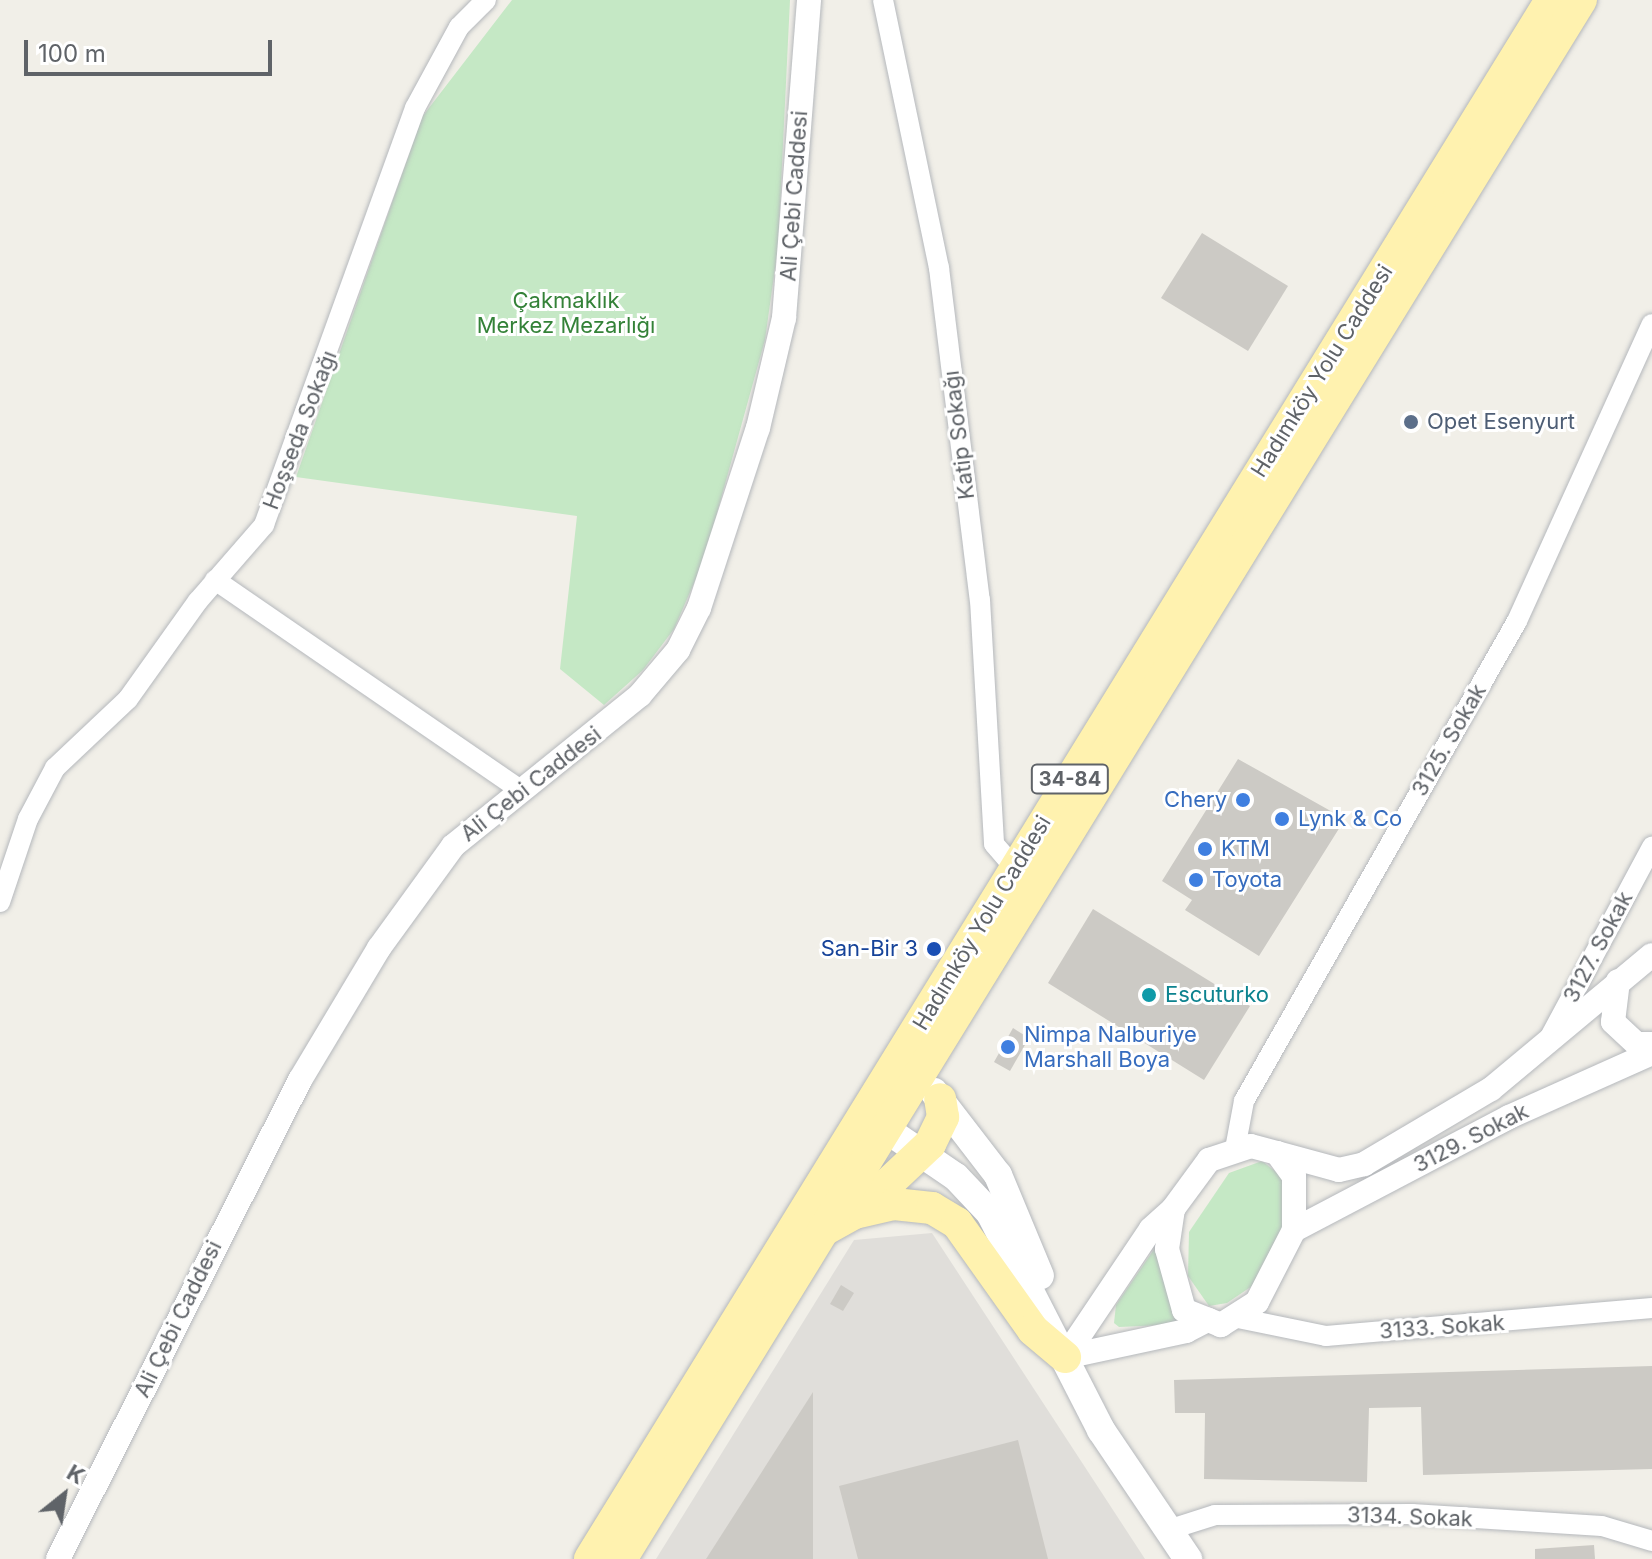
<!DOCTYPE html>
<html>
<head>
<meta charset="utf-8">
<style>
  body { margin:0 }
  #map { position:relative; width:1652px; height:1559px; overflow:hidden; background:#f1efe8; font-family:Inter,sans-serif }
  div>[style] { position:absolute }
  .industrial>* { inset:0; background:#e0deda }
  .green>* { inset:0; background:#c5e8c5 }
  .building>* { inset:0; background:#cccac5 }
  .roads { filter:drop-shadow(0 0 2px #b5b8bc) drop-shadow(0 0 2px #b5b8bc) }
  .minor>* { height:20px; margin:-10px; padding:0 10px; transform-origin:10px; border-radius:10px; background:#fff }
  .tertiary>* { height:24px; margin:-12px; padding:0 12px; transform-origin:12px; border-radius:12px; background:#fff }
  .secondary>* { height:28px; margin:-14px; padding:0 14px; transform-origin:14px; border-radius:14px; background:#fff }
  .primary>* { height:32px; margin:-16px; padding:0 16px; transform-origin:16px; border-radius:16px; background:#fff2af }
  .dots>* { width:22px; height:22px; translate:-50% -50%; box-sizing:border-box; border:4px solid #fff; border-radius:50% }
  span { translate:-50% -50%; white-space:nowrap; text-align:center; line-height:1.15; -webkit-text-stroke:6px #fff; paint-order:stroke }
  .shield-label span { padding:2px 6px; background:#fff; border:2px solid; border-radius:6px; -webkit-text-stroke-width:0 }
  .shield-label { font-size:20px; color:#5f6368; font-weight:700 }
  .street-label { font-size:22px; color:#5f6368 }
  .park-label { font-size:22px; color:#348238 }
  .service-label { font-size:22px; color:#4e5e75 }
  .left { translate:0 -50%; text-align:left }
  .shop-label { font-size:22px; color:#366cbe }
  .right { translate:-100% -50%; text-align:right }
  .transit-label { font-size:22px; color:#164399 }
  .culture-label { font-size:22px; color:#0d838f }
  .north { position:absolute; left:24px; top:1455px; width:80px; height:80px; -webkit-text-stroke:6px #fff; paint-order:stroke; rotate:30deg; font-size:22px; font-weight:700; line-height:32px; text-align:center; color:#5f6368 }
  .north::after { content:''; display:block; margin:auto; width:28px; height:36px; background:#5f6368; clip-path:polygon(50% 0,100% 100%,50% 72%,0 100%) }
  .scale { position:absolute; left:24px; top:40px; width:248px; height:36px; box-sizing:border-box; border:4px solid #5f6368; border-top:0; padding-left:10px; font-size:24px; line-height:28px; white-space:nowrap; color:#5f6368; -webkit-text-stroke:6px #fff; paint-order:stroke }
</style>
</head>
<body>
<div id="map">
  <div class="industrial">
    <i style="clip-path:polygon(932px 1233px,1145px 1559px,656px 1559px,854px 1240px)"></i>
  </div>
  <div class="green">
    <i style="clip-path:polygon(512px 0,790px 0,778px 247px,765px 340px,704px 560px,674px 629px,643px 670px,604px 705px,560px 669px,577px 516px,296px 477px,422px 117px)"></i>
    <i style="clip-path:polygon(1262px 1161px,1284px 1178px,1287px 1225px,1258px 1282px,1227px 1303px,1209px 1306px,1188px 1276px,1189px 1232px,1229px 1173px)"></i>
    <i style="clip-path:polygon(1161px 1239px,1185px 1324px,1119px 1327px,1114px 1323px,1116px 1305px)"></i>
  </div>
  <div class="building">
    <i style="clip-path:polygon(1202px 233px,1288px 286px,1248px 351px,1161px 298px)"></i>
    <i style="clip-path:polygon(1238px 759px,1345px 819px,1259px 956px,1185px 910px,1192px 900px,1162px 881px)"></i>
    <i style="clip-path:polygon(1093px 909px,1250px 1006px,1204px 1080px,1048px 983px)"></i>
    <i style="clip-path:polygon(1013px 1028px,1029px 1038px,1010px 1071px,994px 1062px)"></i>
    <i style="clip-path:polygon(841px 1285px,854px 1293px,843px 1311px,830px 1304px)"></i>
    <i style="clip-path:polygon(1652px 1366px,1652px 1469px,1423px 1475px,1421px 1407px,1369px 1408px,1367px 1482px,1204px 1479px,1205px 1413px,1175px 1413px,1174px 1380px)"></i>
    <i style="clip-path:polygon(813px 1392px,813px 1559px,706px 1559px)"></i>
    <i style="clip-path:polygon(1018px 1440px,1048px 1559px,858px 1559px,839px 1486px)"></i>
    <i style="clip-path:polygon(1594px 1545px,1595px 1559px,1535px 1559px,1535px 1549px)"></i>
  </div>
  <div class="roads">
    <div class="minor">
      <i style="left:883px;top:0;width:274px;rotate:78.2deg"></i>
      <i style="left:939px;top:268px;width:335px;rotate:83deg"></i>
      <i style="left:980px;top:600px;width:244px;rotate:86.7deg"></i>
      <i style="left:994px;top:844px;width:32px;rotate:49deg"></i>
      <i style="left:215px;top:580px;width:370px;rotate:34.5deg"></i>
      <i style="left:0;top:902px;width:88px;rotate:-71.4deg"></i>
      <i style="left:28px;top:819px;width:58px;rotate:-62.1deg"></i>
      <i style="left:55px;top:768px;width:100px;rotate:-43.4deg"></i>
      <i style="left:128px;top:699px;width:120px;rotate:-54.5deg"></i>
      <i style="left:198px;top:601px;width:101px;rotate:-49deg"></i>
      <i style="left:264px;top:525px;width:443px;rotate:-70.1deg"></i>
      <i style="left:415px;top:108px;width:92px;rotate:-61.5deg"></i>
      <i style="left:459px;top:27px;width:38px;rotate:-45deg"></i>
      <i style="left:1550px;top:1037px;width:216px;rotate:-61.8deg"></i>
      <i style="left:1235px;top:1149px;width:49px;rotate:-79.4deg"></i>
      <i style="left:1244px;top:1101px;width:552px;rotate:-60.37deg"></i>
      <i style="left:1517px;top:621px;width:326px;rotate:-65.6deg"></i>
      <i style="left:1233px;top:1317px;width:95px;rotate:11.5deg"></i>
      <i style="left:1326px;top:1336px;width:327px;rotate:-4.9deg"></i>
      <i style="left:1168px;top:1530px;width:49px;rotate:-17.7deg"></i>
      <i style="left:1215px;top:1515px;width:197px;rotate:-0.3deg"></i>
      <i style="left:1412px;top:1514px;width:190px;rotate:3.6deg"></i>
      <i style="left:1602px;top:1526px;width:52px;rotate:16.7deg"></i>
    </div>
    <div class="tertiary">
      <i style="left:1618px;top:981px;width:41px;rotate:97deg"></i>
      <i style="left:1613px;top:1022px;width:33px;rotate:43deg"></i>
      <i style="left:1637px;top:1044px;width:15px"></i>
      <i style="left:1251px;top:1146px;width:27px;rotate:15deg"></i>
      <i style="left:1277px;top:1153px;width:29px;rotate:54deg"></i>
      <i style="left:1294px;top:1176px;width:54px;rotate:90deg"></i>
      <i style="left:1294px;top:1230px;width:81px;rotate:117.2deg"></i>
      <i style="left:1257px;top:1302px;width:43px;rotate:147.4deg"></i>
      <i style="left:1221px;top:1325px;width:40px;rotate:-158deg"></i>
      <i style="left:1184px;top:1310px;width:63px;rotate:-105.6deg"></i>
      <i style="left:1167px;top:1249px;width:40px;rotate:-81.5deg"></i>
      <i style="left:1173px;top:1209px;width:61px;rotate:-53.7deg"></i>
      <i style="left:1209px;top:1160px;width:44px;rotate:-18.4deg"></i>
      <i style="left:1277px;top:1153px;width:64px;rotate:15.3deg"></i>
      <i style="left:1339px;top:1170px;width:26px;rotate:-13deg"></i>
      <i style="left:1364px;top:1164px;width:147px;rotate:-30.6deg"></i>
      <i style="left:1491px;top:1089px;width:209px;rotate:-39.8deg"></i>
      <i style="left:1294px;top:1230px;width:243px;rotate:-27.7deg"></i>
      <i style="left:1509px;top:1117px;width:157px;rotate:-24.1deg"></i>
      <i style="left:1065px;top:1357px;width:154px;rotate:-56.1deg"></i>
      <i style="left:1151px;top:1229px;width:30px;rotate:-42deg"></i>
      <i style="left:1065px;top:1357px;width:124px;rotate:-12.1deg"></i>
      <i style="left:1186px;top:1331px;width:25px;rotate:-27deg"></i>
      <i style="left:58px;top:1559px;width:537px;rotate:-63.2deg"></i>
      <i style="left:300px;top:1080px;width:154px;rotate:-59.1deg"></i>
      <i style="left:379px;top:948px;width:126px;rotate:-54deg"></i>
      <i style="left:453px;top:846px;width:240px;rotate:-38.9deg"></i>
      <i style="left:640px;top:695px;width:59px;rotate:-49.8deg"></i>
      <i style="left:678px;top:650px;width:47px;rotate:-63.4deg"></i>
      <i style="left:699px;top:608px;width:189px;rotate:-71.9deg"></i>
      <i style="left:758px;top:428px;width:113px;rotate:-76.7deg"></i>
      <i style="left:784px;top:318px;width:319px;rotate:-85.5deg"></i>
    </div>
    <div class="secondary">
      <i style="left:934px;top:1092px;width:105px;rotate:52.4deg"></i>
      <i style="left:998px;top:1175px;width:109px;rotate:67.4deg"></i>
      <i style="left:887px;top:1130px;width:83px;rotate:34.3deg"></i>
      <i style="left:956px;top:1177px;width:50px;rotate:46.6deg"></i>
      <i style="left:990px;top:1213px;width:244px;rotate:62.9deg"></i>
      <i style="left:1101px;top:1430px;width:156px;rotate:56deg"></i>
    </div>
    <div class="primary">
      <i style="left:861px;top:1209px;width:95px;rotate:-43.3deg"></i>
      <i style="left:930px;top:1144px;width:30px;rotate:-64deg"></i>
      <i style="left:943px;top:1117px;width:18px;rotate:-99deg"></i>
      <i style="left:824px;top:1230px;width:35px;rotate:-29deg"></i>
      <i style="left:855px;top:1213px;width:40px;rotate:-13deg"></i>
      <i style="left:894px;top:1204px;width:38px;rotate:6deg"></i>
      <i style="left:932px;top:1208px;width:29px;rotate:31deg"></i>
      <i style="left:957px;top:1223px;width:131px;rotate:54.6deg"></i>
      <i style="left:1033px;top:1330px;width:42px;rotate:40.2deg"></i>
      <i style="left:590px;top:1559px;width:1831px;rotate:-58.35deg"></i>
      <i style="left:621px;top:1559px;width:1831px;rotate:-58.38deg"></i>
    </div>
  </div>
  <div class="dots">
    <i style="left:1411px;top:422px;background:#5c6f8a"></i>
    <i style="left:1243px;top:800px;background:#3f7fe0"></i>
    <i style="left:1282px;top:819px;background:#3f7fe0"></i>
    <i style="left:1205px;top:849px;background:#3f7fe0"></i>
    <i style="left:1196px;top:880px;background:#3f7fe0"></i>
    <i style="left:934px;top:949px;background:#1a4fb4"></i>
    <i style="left:1149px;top:995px;background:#0f9aa8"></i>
    <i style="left:1008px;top:1047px;background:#3f7fe0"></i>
  </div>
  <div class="shield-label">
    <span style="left:1070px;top:779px">34-84</span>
  </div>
  <div class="street-label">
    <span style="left:794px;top:196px;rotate:-86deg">Ali Çebi Caddesi</span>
    <span style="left:1322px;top:371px;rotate:-58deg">Hadımköy Yolu Caddesi</span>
    <span style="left:300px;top:430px;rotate:-69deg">Hoşseda Sokağı</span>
    <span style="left:959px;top:435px;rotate:-97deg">Katip Sokağı</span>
    <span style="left:1449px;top:740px;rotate:-60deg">3125. Sokak</span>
    <span style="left:531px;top:784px;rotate:-38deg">Ali Çebi Caddesi</span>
    <span style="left:982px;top:923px;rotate:-59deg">Hadımköy Yolu Caddesi</span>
    <span style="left:1598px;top:947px;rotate:-62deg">3127. Sokak</span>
    <span style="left:1471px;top:1138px;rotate:-27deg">3129. Sokak</span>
    <span style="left:178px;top:1319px;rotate:-64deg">Ali Çebi Caddesi</span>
    <span style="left:1442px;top:1327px;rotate:-4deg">3133. Sokak</span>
    <span style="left:1410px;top:1517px;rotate:2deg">3134. Sokak</span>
  </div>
  <div class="park-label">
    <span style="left:566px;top:313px">Çakmaklık<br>Merkez Mezarlığı</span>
  </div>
  <div class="service-label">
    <span class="left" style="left:1427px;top:422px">Opet Esenyurt</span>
  </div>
  <div class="shop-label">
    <span class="right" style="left:1227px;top:800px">Chery</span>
    <span class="left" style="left:1298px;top:819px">Lynk &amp; Co</span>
    <span class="left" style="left:1221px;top:849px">KTM</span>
    <span class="left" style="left:1212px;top:880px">Toyota</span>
    <span class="left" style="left:1024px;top:1047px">Nimpa Nalburiye<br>Marshall Boya</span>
  </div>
  <div class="transit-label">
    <span class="right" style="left:918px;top:949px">San-Bir 3</span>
  </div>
  <div class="culture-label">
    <span class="left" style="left:1165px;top:995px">Escuturko</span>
  </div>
  <div class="north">K</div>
  <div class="scale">100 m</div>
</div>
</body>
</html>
